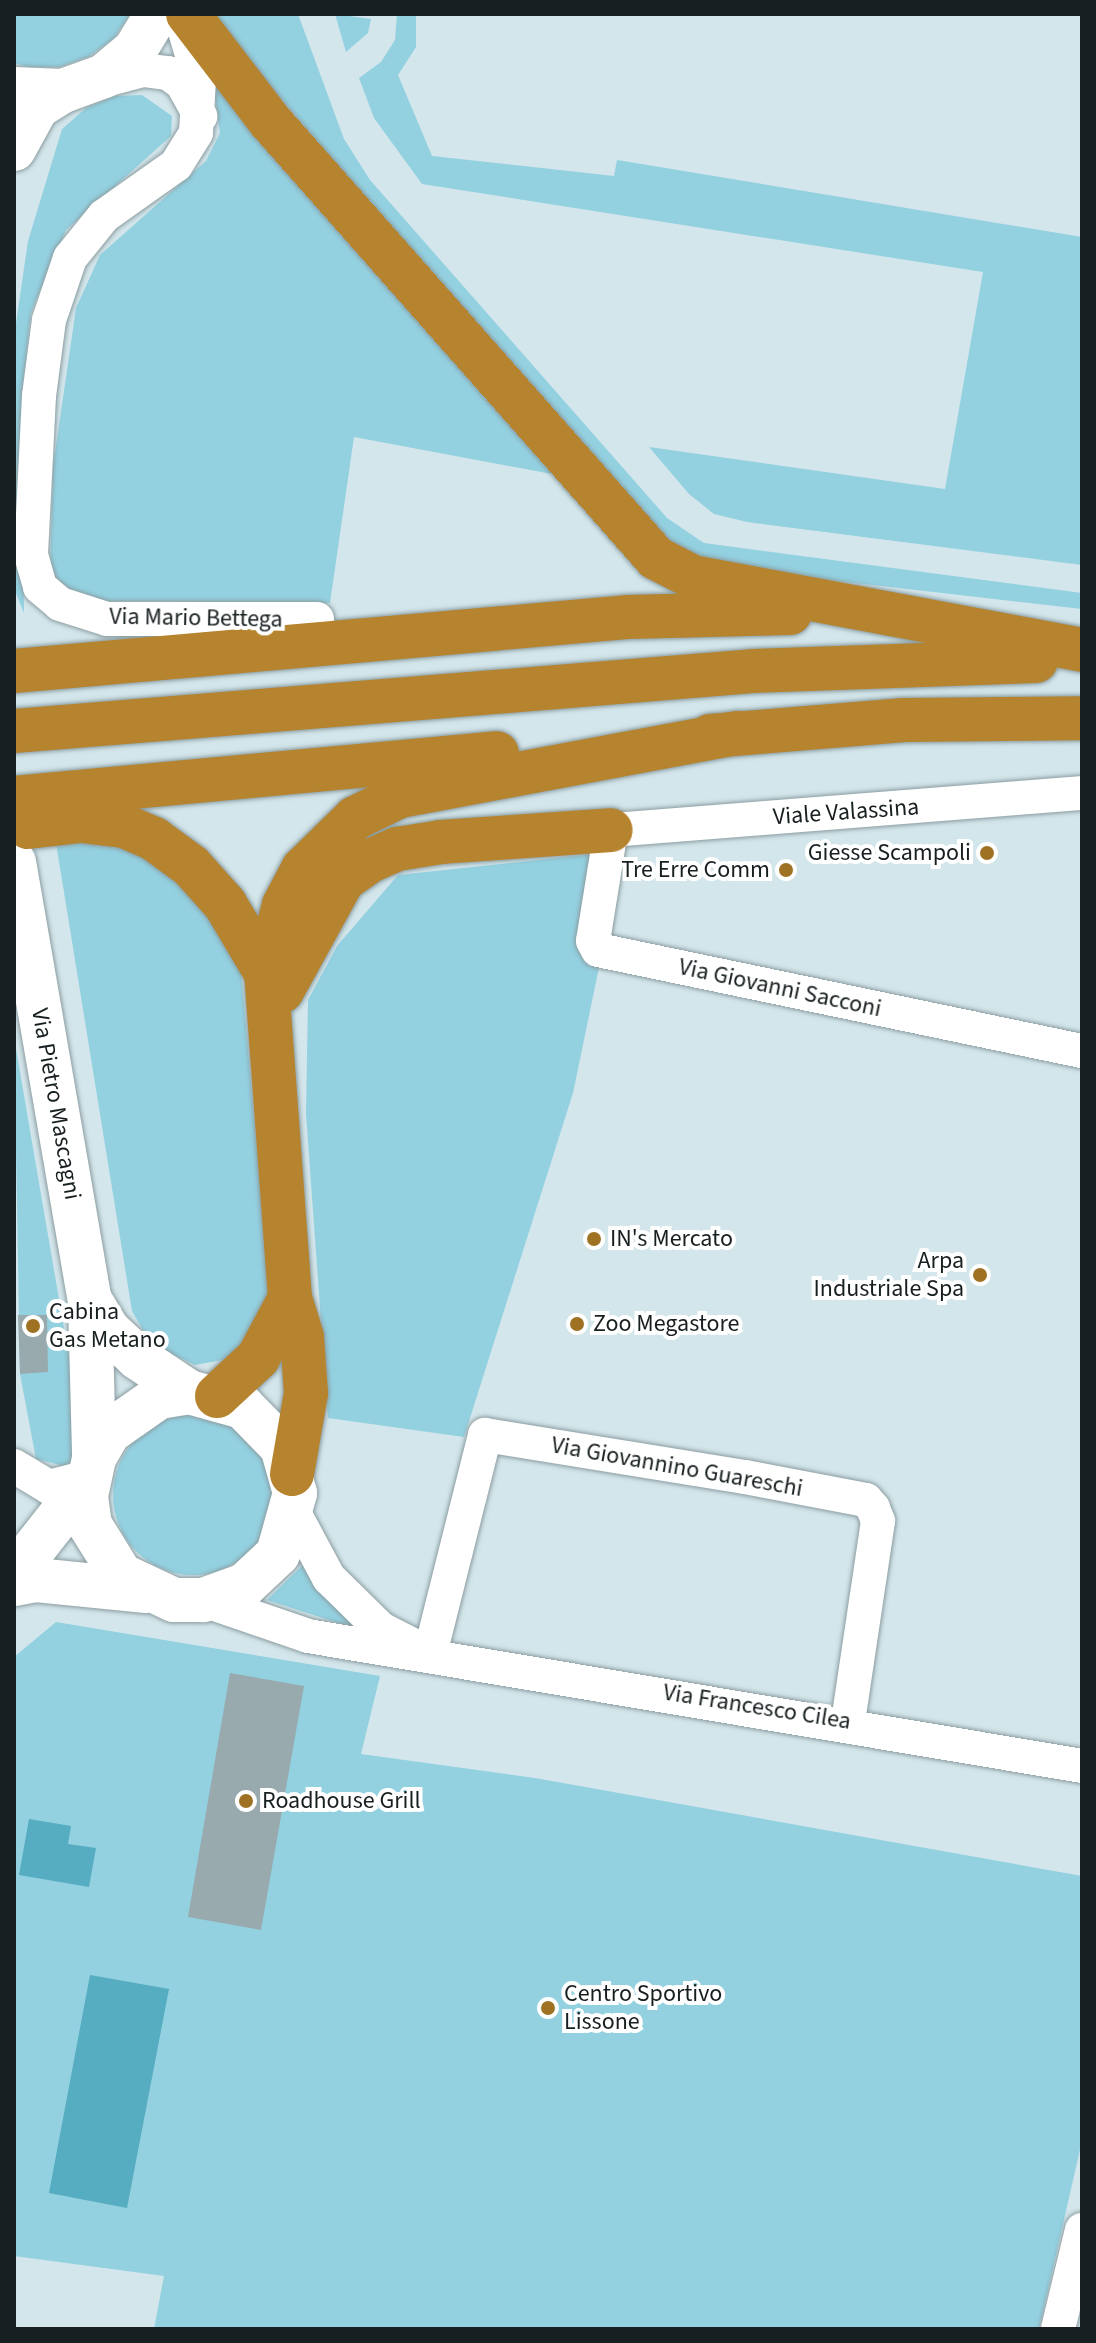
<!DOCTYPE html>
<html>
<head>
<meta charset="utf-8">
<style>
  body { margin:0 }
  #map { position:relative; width:1096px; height:2343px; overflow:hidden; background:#d3e6eb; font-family:"Source Sans 3",sans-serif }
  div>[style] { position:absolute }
  .green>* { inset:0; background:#93d1e1 }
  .round { border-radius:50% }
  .water>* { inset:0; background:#56acc0 }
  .building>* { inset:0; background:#98aaae }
  .roads { filter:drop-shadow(0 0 2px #8b9da1) drop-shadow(0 0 2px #8b9da1) }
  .street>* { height:34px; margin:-17px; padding:0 17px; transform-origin:17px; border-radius:17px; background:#fff }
  .secondary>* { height:44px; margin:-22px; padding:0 22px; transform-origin:22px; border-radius:22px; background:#fff }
  .highway>* { height:44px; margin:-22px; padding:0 22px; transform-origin:22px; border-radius:22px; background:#b6842f }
  .dots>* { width:22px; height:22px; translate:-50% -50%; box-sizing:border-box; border:4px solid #fff; border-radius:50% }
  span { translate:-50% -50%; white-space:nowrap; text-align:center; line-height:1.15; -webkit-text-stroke:8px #fff; paint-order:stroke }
  .street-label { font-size:24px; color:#181f20 }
  .poi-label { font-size:24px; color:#181f20 }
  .right { translate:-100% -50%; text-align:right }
  .left { translate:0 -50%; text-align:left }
  .frame { position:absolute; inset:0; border:16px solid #181f20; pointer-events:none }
</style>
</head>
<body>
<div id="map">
  <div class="green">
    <i style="clip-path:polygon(14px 14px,130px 14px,113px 39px,88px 57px,59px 67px,28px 67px,14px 63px)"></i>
    <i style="clip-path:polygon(209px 14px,298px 14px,344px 139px,370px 180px,667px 518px,704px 543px,1082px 593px,1082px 609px,700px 565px,659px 542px)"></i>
    <i style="clip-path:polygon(335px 14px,371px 19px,368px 33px,346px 52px)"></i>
    <i style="clip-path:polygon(397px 14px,416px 14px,416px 47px,398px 75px,432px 156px,614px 176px,617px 160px,1082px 237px,1082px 565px,747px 522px,714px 514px,689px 494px,649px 447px,945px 489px,983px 272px,422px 184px,374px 118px,359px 78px,381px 62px,395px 40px)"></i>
    <i style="clip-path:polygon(213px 82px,552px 474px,354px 437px,330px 603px,102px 601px,63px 588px,50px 573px,53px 467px,76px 308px,100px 255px,206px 161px,220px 133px)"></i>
    <i style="clip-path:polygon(142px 95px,172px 116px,171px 136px,66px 230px,31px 312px,22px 393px,24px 613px,14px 588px,14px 337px,28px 241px,62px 129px,86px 108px,115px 96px)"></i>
    <i style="clip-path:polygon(81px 838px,126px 848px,176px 877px,215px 917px,241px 971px,271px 1309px,228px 1359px,195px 1365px,151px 1344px,132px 1311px,56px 843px)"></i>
    <i style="clip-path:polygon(604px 853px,621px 861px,573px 1093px,464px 1437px,328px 1418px,306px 1114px,308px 1000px,337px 946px,398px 875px)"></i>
    <i style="clip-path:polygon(14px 1037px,82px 1433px,74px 1459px,64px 1466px,36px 1459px,20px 1374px)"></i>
    <i class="round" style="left:113px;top:1415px;width:160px;height:160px"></i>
    <i style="clip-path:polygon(308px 1560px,357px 1629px,267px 1600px)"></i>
    <i style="clip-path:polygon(56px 1622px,380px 1676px,361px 1754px,535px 1778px,1082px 1876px,1082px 2141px,1039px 2329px,154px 2329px,164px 2276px,14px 2256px,14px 1657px)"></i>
  </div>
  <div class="water">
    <i style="clip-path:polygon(29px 1819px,71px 1826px,68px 1844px,96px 1848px,89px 1887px,19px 1875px)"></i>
    <i style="clip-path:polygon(90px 1975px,169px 1989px,127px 2208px,49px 2193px)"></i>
  </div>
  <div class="building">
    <i style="clip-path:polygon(18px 1315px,47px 1315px,48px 1372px,20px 1374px)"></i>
    <i style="clip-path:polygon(230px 1673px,304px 1686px,261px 1930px,188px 1917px)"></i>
  </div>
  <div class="roads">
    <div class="street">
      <i style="left:180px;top:14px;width:68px;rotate:73.7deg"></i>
      <i style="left:199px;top:79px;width:54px;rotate:93.2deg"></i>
      <i style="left:196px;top:133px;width:38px;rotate:122deg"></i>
      <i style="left:176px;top:165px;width:88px;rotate:144.7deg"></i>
      <i style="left:104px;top:216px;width:54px;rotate:129deg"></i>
      <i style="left:70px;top:258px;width:65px;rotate:108.7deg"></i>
      <i style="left:49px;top:320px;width:77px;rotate:97.5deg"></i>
      <i style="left:39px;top:396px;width:159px;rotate:92.9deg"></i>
      <i style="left:31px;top:555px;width:33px;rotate:74deg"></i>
      <i style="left:40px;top:587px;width:26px;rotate:40deg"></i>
      <i style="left:60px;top:604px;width:49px;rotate:17.7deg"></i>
      <i style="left:107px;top:619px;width:210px"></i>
      <i style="left:101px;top:81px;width:43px;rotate:-14.7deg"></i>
      <i style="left:143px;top:70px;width:25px;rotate:7deg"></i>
      <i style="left:168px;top:73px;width:17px;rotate:36deg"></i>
      <i style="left:182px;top:83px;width:38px;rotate:61deg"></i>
      <i style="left:1082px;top:793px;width:472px;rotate:175.5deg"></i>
      <i style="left:611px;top:830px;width:112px;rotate:99.2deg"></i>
      <i style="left:593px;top:941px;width:10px;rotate:61deg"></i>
      <i style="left:598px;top:950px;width:494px;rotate:11.8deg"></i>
      <i style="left:14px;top:1466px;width:41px;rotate:31deg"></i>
      <i style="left:49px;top:1487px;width:40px;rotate:-14.4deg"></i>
      <i style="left:293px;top:1511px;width:76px;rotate:61.8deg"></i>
      <i style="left:329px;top:1578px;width:73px;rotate:44.4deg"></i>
      <i style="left:381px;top:1629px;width:35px;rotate:27deg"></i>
      <i style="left:203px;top:1600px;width:111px;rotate:18.9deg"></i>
      <i style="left:308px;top:1636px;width:785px;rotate:9.53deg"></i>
      <i style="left:430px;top:1654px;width:226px;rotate:-75.9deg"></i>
      <i style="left:485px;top:1435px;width:263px;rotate:9.2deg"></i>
      <i style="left:745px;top:1477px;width:123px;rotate:10.8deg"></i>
      <i style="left:866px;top:1500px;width:11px;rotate:49deg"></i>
      <i style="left:873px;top:1508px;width:14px;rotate:69deg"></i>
      <i style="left:878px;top:1521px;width:203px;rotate:98.5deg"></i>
      <i style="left:1058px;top:2329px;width:102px;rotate:-76.4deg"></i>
    </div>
    <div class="secondary">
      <i style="left:14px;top:89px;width:49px;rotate:2.3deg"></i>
      <i style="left:63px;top:91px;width:44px;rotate:-20.1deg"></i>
      <i style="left:104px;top:76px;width:40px;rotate:-40deg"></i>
      <i style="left:135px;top:50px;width:42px;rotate:-58.6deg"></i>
      <i style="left:14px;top:149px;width:48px;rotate:-61.3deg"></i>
      <i style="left:37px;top:107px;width:31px;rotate:-32deg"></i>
      <i style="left:14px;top:862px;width:445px;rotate:80.2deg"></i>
      <i style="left:90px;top:1300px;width:158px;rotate:88.5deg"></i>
      <i style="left:90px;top:1300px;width:35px;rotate:59deg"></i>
      <i style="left:108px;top:1330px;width:41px;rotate:43deg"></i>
      <i style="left:138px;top:1358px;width:61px;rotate:33.7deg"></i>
      <i style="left:189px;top:1392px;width:56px;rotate:15.5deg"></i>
      <i style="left:243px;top:1407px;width:56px;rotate:45.7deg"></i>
      <i style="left:282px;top:1447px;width:48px;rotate:74.2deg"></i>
      <i style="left:295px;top:1493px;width:63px;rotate:105.6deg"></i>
      <i style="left:278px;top:1554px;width:45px;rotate:136.8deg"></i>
      <i style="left:245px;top:1585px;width:45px;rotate:160.3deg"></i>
      <i style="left:203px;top:1600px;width:29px;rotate:180deg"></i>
      <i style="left:174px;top:1600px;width:59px;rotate:-154.7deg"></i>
      <i style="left:121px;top:1575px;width:59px;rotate:-121.8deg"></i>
      <i style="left:90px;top:1525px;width:29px;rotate:-98deg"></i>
      <i style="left:86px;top:1496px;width:39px;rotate:-78deg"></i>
      <i style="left:94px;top:1458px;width:30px;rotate:-60deg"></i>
      <i style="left:109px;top:1432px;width:61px;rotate:-35deg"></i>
      <i style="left:159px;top:1397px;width:30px;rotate:-9deg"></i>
      <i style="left:14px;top:1574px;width:84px;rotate:-51.8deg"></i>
      <i style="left:66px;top:1508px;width:23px;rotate:-31deg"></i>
      <i style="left:14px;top:1584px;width:22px;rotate:-10deg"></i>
      <i style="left:36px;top:1580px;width:111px;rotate:5.7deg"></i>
    </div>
    <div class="highway">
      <i style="left:188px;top:14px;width:133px;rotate:52.6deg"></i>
      <i style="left:269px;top:120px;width:584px;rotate:48.54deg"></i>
      <i style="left:656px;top:558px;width:42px;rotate:27.2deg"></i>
      <i style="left:693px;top:577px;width:396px;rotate:10.6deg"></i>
      <i style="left:14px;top:671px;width:615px;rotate:-5.03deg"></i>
      <i style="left:627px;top:617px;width:163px;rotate:-1.4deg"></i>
      <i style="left:14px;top:731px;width:741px;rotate:-4.64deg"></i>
      <i style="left:753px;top:671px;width:283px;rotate:-2deg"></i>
      <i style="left:710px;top:736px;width:195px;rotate:-4.7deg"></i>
      <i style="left:904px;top:720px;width:178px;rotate:-0.6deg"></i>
      <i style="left:14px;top:798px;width:485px;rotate:-5.3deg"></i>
      <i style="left:28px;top:827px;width:53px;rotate:-6.5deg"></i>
      <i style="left:81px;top:821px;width:43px;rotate:6.6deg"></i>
      <i style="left:124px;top:826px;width:33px;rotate:23deg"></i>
      <i style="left:154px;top:839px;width:46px;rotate:36.1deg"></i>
      <i style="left:191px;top:866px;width:51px;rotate:48.2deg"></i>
      <i style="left:225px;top:904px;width:80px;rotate:59.3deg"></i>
      <i style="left:282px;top:991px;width:127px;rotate:-61.2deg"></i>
      <i style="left:343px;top:880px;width:33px;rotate:-35deg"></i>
      <i style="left:370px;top:861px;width:30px;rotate:-24deg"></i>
      <i style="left:397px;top:849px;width:45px;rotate:-9deg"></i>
      <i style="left:441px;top:842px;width:170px;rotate:-4deg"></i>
      <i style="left:217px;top:1396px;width:56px;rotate:-42.8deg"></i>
      <i style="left:258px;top:1358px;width:68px;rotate:-61.9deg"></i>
      <i style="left:292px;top:1474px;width:82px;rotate:-80.2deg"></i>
      <i style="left:306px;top:1393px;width:56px;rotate:-94.1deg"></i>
      <i style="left:302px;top:1337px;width:41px;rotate:-107.1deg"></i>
      <i style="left:290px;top:1298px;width:326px;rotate:-94.2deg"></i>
      <i style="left:266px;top:973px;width:70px;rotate:-75.2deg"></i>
      <i style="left:284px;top:905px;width:41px;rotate:-62.2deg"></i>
      <i style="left:303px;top:869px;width:73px;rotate:-44.4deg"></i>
      <i style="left:355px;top:818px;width:50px;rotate:-26.1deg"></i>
      <i style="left:400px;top:796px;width:343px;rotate:-10.6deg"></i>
    </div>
  </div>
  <div class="dots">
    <i style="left:987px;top:853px;background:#9f7223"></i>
    <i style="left:786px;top:870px;background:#9f7223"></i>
    <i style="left:594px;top:1239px;background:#9f7223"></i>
    <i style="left:980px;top:1275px;background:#9f7223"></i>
    <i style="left:577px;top:1324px;background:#9f7223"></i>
    <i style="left:33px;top:1326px;background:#9f7223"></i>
    <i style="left:246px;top:1801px;background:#9f7223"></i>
    <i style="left:548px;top:2008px;background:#9f7223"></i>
  </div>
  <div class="street-label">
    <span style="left:196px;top:618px;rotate:1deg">Via Mario Bettega</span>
    <span style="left:846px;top:812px;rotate:-4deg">Viale Valassina</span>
    <span style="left:780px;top:988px;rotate:12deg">Via Giovanni Sacconi</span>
    <span style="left:56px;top:1104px;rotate:80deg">Via Pietro Mascagni</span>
    <span style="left:677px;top:1467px;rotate:10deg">Via Giovannino Guareschi</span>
    <span style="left:757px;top:1707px;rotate:9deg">Via Francesco Cilea</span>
  </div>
  <div class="poi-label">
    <span class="right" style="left:971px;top:853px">Giesse Scampoli</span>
    <span class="right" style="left:770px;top:870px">Tre Erre Comm</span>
    <span class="left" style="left:610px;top:1239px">IN's Mercato</span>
    <span class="right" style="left:964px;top:1275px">Arpa<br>Industriale Spa</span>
    <span class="left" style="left:49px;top:1326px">Cabina<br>Gas Metano</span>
    <span class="left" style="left:593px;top:1324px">Zoo Megastore</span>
    <span class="left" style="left:262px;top:1801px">Roadhouse Grill</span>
    <span class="left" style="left:564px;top:2008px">Centro Sportivo<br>Lissone</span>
  </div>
  <div class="frame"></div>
</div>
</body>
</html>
